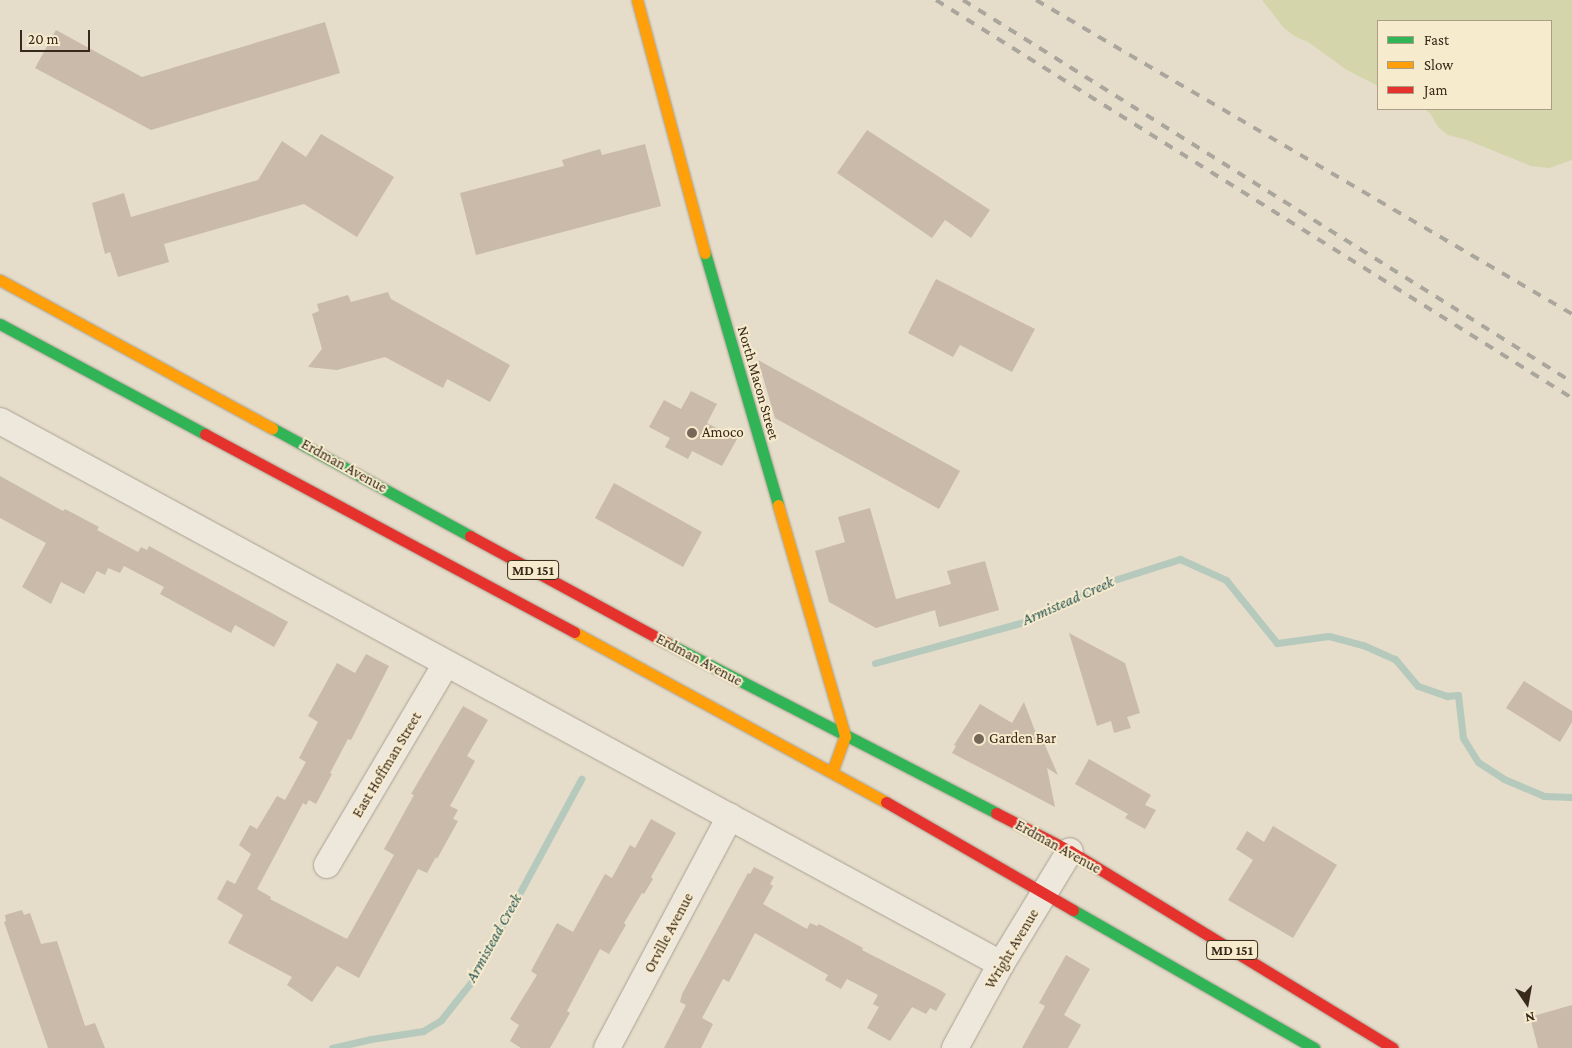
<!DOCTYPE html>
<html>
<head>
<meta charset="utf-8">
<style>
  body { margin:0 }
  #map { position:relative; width:1572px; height:1048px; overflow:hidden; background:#e5dcc9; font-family:"Crimson Pro",serif }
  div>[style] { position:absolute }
  .green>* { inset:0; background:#d5d5ab }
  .stream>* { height:7px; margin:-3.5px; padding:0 3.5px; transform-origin:3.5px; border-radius:3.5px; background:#b6c9bd }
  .building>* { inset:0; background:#c9baaa }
  .roads { filter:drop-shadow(0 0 1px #a9a193) drop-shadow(0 0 1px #a9a193) }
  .street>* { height:26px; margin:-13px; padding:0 13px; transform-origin:13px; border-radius:13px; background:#ede7dc }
  .fast>* { height:11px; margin:-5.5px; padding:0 5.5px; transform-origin:5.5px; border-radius:5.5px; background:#30b455 }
  .slow>* { height:11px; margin:-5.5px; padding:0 5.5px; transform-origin:5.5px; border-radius:5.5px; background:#ff9f0a }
  .jam>* { height:11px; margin:-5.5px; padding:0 5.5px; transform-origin:5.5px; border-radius:5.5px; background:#e5322d }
  .rail>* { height:4px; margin-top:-2px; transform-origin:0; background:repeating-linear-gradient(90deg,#aba69d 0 9px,transparent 0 18px) }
  .dots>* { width:14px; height:14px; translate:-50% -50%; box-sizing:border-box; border:2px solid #f7ebce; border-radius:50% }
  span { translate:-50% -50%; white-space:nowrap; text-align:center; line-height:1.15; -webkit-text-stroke:4px #f7ebce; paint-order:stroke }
  .shield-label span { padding:1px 4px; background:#f7ebce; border:1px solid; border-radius:4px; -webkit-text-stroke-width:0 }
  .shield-label { font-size:14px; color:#38291b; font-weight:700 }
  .street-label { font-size:15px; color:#38291b }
  .poi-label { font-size:15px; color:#38291b }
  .left { translate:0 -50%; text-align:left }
  .water-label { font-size:16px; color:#2a5955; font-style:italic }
  .legend { position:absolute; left:1377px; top:20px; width:175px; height:90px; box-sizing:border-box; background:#f7ebce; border:1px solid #ab9d86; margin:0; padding:6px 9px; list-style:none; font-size:15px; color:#38291b }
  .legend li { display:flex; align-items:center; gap:10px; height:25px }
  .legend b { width:25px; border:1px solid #ab9d86 }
  .north { position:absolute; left:1502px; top:978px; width:50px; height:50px; -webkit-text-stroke:4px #f7ebce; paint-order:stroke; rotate:168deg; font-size:14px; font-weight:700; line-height:20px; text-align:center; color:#38291b }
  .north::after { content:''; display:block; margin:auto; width:18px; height:22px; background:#38291b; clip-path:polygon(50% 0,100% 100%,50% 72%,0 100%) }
  .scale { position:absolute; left:20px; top:30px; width:70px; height:22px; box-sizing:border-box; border:2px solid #38291b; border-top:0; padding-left:6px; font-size:15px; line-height:18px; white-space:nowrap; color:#38291b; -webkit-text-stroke:4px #f7ebce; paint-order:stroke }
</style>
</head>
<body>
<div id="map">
  <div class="green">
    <i style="clip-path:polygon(1262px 0,1572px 0,1572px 160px,1549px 168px,1531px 166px,1467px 140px,1448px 135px,1438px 127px,1430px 113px,1424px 109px,1551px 109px,1551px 21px,1378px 21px,1378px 86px,1347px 70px,1308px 42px,1296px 37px,1284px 28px)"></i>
  </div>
  <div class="stream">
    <i style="left:875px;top:663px;width:166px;rotate:-15.4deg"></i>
    <i style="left:1035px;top:619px;width:82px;rotate:-26.9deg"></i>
    <i style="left:1108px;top:582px;width:76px;rotate:-17.7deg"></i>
    <i style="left:1180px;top:559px;width:51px;rotate:24.5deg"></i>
    <i style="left:1226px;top:580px;width:81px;rotate:51deg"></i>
    <i style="left:1277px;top:643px;width:52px;rotate:-7.7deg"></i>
    <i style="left:1329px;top:636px;width:35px;rotate:15deg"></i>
    <i style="left:1363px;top:645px;width:35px;rotate:24deg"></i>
    <i style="left:1395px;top:659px;width:35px;rotate:50deg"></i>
    <i style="left:1418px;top:686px;width:31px;rotate:19deg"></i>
    <i style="left:1447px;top:696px;width:11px;rotate:-5deg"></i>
    <i style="left:1458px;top:695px;width:43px;rotate:83.4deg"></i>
    <i style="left:1463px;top:738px;width:28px;rotate:58deg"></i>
    <i style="left:1478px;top:762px;width:31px;rotate:33deg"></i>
    <i style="left:1504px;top:779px;width:43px;rotate:23deg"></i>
    <i style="left:1544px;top:796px;width:28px;rotate:2deg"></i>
    <i style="left:332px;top:1048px;width:40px;rotate:-13deg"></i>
    <i style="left:371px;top:1039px;width:53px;rotate:-8.7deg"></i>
    <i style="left:423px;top:1031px;width:21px;rotate:-31deg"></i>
    <i style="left:441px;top:1020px;width:50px;rotate:-51.5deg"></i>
    <i style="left:472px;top:981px;width:230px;rotate:-61.6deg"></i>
  </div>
  <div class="building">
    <i style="clip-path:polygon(325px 22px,340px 73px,151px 130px,35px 68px,56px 30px,142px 77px)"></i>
    <i style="clip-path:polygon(867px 130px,990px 210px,971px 238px,945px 220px,932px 238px,837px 173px)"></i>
    <i style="clip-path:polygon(321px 134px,394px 177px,357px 237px,304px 204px,164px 244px,169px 262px,118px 277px,110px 252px,105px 254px,92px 203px,124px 193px,131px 217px,258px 180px,282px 141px,306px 157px)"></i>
    <i style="clip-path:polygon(645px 144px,661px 206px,476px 255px,460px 193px,564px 166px,562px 160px,600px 149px,602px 155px)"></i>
    <i style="clip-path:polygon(936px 279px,1035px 329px,1012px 372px,960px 345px,953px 357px,908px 333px)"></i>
    <i style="clip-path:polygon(388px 292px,391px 299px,510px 365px,490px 402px,447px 379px,443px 388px,385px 357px,337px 370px,308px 367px,322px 349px,312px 314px,319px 311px,317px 304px,348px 295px,351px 302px)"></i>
    <i style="clip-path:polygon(758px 360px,960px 471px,939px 509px,775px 418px)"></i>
    <i style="clip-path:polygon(691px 391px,717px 404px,707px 423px,737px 439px,722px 466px,692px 451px,688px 459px,665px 447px,670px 438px,649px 427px,664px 400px,681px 409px)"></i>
    <i style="clip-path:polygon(0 476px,63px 511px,65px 509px,99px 527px,97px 530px,138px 552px,141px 547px,147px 550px,149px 546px,288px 622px,274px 647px,235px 625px,231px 633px,160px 594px,164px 587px,124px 566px,120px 573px,108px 568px,105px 575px,97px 571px,84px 594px,61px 582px,51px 604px,22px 587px,46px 543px,0 518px)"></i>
    <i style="clip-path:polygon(614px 483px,702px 532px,683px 567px,595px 518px)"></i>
    <i style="clip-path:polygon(870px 508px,896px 599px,951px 584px,947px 571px,985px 561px,999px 610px,939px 627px,935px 610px,876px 628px,829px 602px,815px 551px,845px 542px,838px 517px)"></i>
    <i style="clip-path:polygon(1069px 633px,1125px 663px,1140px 713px,1127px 717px,1131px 728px,1114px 733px,1111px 721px,1097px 726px)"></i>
    <i style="clip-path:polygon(366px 654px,389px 666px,351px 740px,348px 739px,330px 773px,332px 774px,316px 804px,309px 800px,306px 805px,303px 803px,257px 889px,271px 897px,270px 899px,347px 939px,394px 855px,384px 849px,414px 795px,411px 794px,463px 706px,488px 720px,467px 756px,475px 761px,450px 806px,458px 810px,453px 819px,458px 821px,437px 859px,436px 857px,427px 873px,418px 869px,359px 978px,337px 966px,312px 1002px,287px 985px,292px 977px,228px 943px,243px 915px,217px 899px,227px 880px,235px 884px,251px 854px,239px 845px,250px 825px,257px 829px,277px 796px,285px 800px,306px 762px,299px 758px,318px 722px,308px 716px,337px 663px,355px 673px)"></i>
    <i style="clip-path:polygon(1524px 681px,1572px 711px,1572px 722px,1560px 742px,1506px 708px)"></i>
    <i style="clip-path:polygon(1024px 702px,1040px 744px,1044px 743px,1058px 775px,1047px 768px,1055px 807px,952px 753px,956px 746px,954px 745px,980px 704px,1012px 723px)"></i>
    <i style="clip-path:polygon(1089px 759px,1151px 795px,1145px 805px,1156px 810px,1145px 829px,1125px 818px,1128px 814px,1075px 784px)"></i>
    <i style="clip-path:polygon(651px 819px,676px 833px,651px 877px,653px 879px,644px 894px,642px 893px,624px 923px,626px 925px,609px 954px,600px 949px,567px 1011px,570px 1013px,550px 1048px,521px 1048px,510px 1041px,519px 1025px,510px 1019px,537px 975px,531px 971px,557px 923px,573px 932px,605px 874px,612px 878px,630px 845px,635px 848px)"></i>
    <i style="clip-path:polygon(1273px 826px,1337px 865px,1293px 938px,1228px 900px,1253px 860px,1236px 849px,1247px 831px,1264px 842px)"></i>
    <i style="clip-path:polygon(754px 867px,774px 877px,770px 884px,773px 886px,763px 904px,807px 929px,810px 923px,817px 926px,819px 924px,863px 948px,862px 950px,940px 990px,946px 994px,936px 1011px,930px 1008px,926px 1014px,912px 1007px,890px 1041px,867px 1028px,879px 1007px,873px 1004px,878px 995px,847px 979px,841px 989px,825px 980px,828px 975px,755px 933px,729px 982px,723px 979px,702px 1018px,713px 1024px,701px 1048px,664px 1048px,686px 1005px,680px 1002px,682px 994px,748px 873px,750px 874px)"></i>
    <i style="clip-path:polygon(22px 910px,24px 915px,30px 913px,41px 944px,57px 941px,85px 1026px,95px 1023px,105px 1048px,48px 1048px,4px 922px,6px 921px,5px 915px)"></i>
    <i style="clip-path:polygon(1066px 955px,1090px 969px,1064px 1015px,1081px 1025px,1068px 1048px,1022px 1048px,1045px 1006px,1039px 1003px)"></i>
    <i style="clip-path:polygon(1572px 1005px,1572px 1048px,1538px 1048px,1530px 1017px)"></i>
  </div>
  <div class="roads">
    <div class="street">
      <i style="left:0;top:421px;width:1139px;rotate:28.48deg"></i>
      <i style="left:327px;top:865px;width:234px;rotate:-59.4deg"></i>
      <i style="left:607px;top:1048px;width:262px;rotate:-62deg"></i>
      <i style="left:955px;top:1048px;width:96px;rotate:-61.3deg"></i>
      <i style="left:1001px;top:964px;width:132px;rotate:-58.6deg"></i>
    </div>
    <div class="fast">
      <i style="left:705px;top:253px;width:262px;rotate:73.8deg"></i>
      <i style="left:0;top:324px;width:233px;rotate:28.2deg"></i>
      <i style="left:272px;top:428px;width:226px;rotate:28.6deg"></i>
      <i style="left:667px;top:643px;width:370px;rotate:27.3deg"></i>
      <i style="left:1073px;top:910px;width:278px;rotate:29.8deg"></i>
    </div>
    <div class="slow">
      <i style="left:637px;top:0;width:262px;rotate:75deg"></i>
      <i style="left:0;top:280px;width:310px;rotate:28.6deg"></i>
      <i style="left:778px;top:505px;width:241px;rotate:73.8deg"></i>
      <i style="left:845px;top:736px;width:37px;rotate:110deg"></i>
      <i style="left:574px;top:632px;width:355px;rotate:28.6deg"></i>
    </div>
    <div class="jam">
      <i style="left:205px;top:434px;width:419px;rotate:28.2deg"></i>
      <i style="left:470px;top:536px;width:224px;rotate:28.5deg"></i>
      <i style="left:886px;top:802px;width:216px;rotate:30deg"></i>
      <i style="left:996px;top:813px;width:83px;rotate:27.2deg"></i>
      <i style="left:1070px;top:851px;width:378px;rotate:31.4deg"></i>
    </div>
  </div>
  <div class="rail">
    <i style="left:936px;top:0;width:750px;rotate:32.04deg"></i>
    <i style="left:963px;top:0;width:719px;rotate:32.1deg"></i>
    <i style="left:1036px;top:0;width:621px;rotate:30.36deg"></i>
  </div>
  <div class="dots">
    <i style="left:692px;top:433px;background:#756858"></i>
    <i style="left:979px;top:739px;background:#756858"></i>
  </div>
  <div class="shield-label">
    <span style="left:533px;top:570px">MD 151</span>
    <span style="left:1232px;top:950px">MD 151</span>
  </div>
  <div class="street-label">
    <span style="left:758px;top:383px;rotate:74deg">North Macon Street</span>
    <span style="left:344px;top:466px;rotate:29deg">Erdman Avenue</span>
    <span style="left:699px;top:660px;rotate:28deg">Erdman Avenue</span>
    <span style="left:387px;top:765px;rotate:-59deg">East Hoffman Street</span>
    <span style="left:1058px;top:847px;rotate:29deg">Erdman Avenue</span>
    <span style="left:669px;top:933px;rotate:-62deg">Orville Avenue</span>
    <span style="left:1012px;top:949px;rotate:-59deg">Wright Avenue</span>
  </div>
  <div class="poi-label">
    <span class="left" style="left:702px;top:433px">Amoco</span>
    <span class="left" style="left:989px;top:739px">Garden Bar</span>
  </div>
  <div class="water-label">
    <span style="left:1068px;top:601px;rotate:-24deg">Armistead Creek</span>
    <span style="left:494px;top:938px;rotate:-61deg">Armistead Creek</span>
  </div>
  <ul class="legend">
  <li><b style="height:6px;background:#30b455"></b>Fast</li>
  <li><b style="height:6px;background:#ff9f0a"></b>Slow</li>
  <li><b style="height:6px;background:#e5322d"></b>Jam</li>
  </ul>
  <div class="north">N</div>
  <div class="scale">20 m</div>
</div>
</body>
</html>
